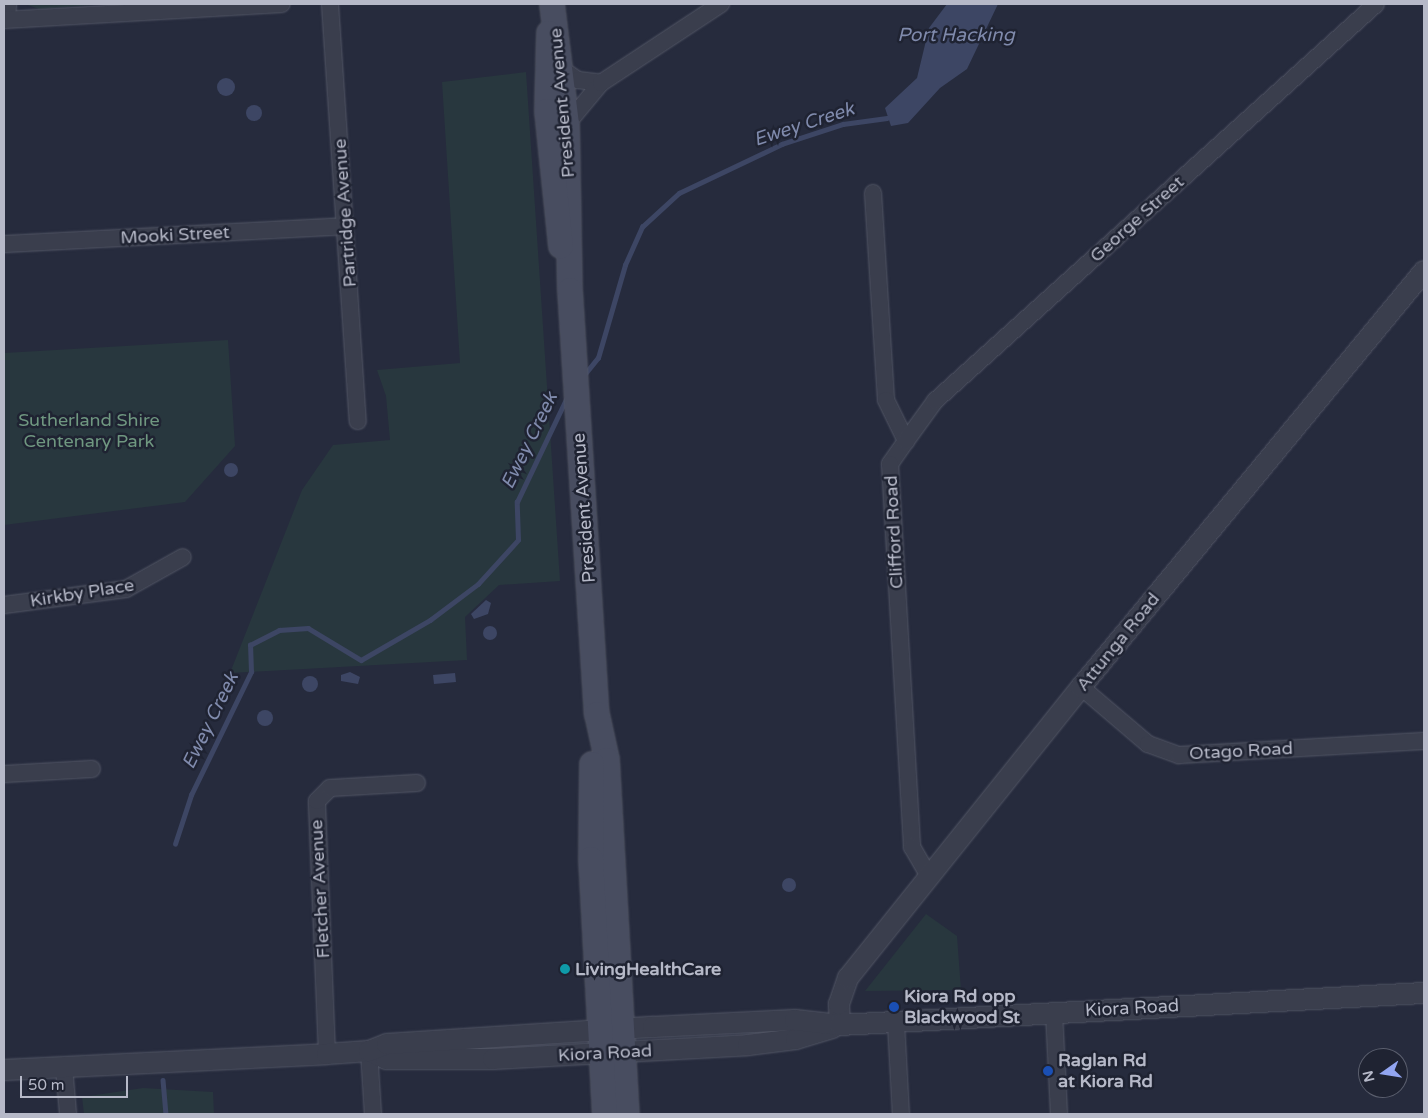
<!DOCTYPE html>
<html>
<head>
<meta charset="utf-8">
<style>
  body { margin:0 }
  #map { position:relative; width:1428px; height:1118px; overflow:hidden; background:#262b3d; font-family:"Varela Round",sans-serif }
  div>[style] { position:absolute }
  .green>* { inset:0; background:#28373e }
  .water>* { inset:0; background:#3d4664 }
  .round { border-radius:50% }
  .stream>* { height:4.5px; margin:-2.25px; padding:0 2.25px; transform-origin:2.25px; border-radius:2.25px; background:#3d4664 }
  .roads { filter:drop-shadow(0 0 1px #525665) drop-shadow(0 0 1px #525665) }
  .minor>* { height:16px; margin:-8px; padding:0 8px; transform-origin:8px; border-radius:8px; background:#3a3e4d }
  .tertiary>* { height:20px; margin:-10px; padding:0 10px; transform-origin:10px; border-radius:10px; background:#3a3e4d }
  .secondary>* { height:24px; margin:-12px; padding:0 12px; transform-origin:12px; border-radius:12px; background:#484d60 }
  .dots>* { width:14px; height:14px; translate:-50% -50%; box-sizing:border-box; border:2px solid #1f2332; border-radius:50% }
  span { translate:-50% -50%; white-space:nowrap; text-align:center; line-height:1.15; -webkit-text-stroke:5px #1f2332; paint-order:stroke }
  .street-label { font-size:18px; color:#b6b9c8 }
  .park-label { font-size:18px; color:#6f9780 }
  .poi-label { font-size:18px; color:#b6b9c8; font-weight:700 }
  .left { translate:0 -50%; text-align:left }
  .water-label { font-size:19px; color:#808bad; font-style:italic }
  .frame { position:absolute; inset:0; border:5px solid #b6b9c8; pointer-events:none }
  .north { position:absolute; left:1358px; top:1048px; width:50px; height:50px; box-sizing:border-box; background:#1f2332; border:1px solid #5b5f6e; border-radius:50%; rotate:257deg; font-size:14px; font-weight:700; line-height:20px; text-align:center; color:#b6b9c8 }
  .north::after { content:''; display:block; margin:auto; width:18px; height:22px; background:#92a5f1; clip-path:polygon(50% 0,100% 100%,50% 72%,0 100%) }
  .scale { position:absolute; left:20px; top:1076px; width:108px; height:22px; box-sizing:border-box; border:2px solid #b6b9c8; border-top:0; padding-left:6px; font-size:15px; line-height:18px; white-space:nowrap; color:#b6b9c8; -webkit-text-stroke:4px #1f2332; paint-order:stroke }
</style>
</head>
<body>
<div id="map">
  <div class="green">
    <i style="clip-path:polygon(25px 4px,105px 4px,39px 9px)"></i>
    <i style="clip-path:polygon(526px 72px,560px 581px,499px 585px,465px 617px,467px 660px,230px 673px,302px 490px,333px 445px,390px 440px,386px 396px,377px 370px,460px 363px,442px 82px)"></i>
    <i style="clip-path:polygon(228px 340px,235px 446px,185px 502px,4px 525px,4px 353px)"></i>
    <i style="clip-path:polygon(926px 914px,957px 936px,961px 990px,865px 991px)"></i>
    <i style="clip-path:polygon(143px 1088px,213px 1092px,214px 1114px,84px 1114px,82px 1097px)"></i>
  </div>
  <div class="water">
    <i style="clip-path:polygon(947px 4px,998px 4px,967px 69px,940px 88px,908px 123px,891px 126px,885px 108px,917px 78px,929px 28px)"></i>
    <i class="round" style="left:217px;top:78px;width:18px;height:18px"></i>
    <i class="round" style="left:246px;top:105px;width:16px;height:16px"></i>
    <i class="round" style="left:224px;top:463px;width:14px;height:14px"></i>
    <i style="clip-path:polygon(486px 600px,491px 603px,488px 614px,474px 619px,471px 614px)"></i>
    <i class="round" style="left:483px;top:626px;width:14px;height:14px"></i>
    <i style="clip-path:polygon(350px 672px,360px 677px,358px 684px,341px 681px,341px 675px)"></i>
    <i style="clip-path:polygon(455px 673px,456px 682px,434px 684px,433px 675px)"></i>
    <i class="round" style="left:302px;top:676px;width:16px;height:16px"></i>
    <i class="round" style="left:257px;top:710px;width:16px;height:16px"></i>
    <i class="round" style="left:782px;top:878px;width:14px;height:14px"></i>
  </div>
  <div class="stream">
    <i style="left:584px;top:375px;width:22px;rotate:-51deg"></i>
    <i style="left:598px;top:358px;width:97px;rotate:-73.8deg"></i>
    <i style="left:625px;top:265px;width:42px;rotate:-65.9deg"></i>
    <i style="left:642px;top:227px;width:50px;rotate:-42.6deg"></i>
    <i style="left:679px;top:193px;width:114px;rotate:-25.4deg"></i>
    <i style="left:782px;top:144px;width:64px;rotate:-18.2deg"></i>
    <i style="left:843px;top:124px;width:44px;rotate:-7.8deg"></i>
    <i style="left:175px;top:844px;width:52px;rotate:-71.9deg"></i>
    <i style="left:191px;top:795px;width:137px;rotate:-64deg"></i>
    <i style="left:251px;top:672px;width:27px;rotate:-92deg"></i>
    <i style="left:250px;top:645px;width:33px;rotate:-27deg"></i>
    <i style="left:279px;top:630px;width:29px;rotate:-4deg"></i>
    <i style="left:308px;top:628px;width:62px;rotate:31.1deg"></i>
    <i style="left:361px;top:660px;width:80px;rotate:-30.1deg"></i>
    <i style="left:430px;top:620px;width:60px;rotate:-36.9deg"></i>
    <i style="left:478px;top:584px;width:59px;rotate:-47.7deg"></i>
    <i style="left:518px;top:540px;width:38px;rotate:-92deg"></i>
    <i style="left:517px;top:502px;width:119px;rotate:-64.5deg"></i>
    <i style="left:163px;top:1080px;width:34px;rotate:85deg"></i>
  </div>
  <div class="roads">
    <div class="minor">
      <i style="left:330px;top:4px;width:418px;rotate:86.2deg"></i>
      <i style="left:7px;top:19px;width:15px;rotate:-86deg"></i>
      <i style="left:4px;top:20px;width:278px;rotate:-3.3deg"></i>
      <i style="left:563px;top:70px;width:18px;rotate:34deg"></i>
      <i style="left:578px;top:80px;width:23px;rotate:7deg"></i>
      <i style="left:567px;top:124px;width:53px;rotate:-50.3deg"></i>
      <i style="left:601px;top:83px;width:144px;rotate:-33.4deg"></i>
      <i style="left:873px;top:193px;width:207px;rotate:86.4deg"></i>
      <i style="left:886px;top:400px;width:46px;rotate:64deg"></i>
      <i style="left:906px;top:441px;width:28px;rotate:125deg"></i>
      <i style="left:890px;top:464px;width:384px;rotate:86.7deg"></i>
      <i style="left:912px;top:847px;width:34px;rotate:60deg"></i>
      <i style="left:4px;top:244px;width:342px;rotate:-3deg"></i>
      <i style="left:906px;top:441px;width:49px;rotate:-54.1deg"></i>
      <i style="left:935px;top:401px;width:593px;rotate:-41.99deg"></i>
      <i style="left:4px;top:605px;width:123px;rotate:-7.5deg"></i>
      <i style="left:126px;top:589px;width:65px;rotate:-29.3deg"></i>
      <i style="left:1081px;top:687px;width:88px;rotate:40.4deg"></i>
      <i style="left:1148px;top:744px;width:33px;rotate:20deg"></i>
      <i style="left:1179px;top:755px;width:245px;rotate:-3.3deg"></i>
      <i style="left:4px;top:774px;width:88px;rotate:-3.3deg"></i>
      <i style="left:1054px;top:1012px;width:102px;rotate:87.2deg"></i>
      <i style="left:896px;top:1023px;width:91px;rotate:86.9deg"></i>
      <i style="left:369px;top:1051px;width:63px;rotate:86.4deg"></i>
      <i style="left:327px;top:1054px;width:253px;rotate:-92.3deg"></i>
      <i style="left:317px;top:801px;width:18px;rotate:-45deg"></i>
      <i style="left:330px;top:788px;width:87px;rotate:-3.3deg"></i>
      <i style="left:64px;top:1067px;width:47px;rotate:85.1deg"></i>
    </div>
    <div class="tertiary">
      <i style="left:840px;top:1025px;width:21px;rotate:-93deg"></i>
      <i style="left:839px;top:1004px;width:28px;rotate:-71deg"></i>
      <i style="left:848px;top:978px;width:373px;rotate:-51.3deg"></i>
      <i style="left:1081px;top:687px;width:539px;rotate:-50.49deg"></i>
      <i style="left:369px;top:1051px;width:19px;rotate:25deg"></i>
      <i style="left:386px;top:1059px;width:107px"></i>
      <i style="left:493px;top:1059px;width:255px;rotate:-3.1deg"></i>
      <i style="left:748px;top:1045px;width:48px;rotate:-7.1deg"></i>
      <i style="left:796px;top:1039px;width:39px;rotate:-17deg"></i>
      <i style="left:4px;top:1070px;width:323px;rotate:-2.8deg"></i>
      <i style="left:327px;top:1054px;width:42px;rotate:-4.1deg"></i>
      <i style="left:369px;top:1051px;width:19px;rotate:-21deg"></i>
      <i style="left:387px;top:1044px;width:267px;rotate:-3.7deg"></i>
      <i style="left:653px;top:1027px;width:142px;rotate:-2.8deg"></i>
      <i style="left:795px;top:1020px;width:45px;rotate:6.3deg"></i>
      <i style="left:840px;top:1025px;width:585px;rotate:-3.14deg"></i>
    </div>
    <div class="secondary">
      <i style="left:552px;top:4px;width:121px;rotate:82.9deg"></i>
      <i style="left:567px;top:124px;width:166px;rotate:89deg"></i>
      <i style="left:570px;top:290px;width:425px;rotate:86.4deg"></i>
      <i style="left:597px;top:714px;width:47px;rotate:77.7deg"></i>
      <i style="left:607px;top:760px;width:355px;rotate:86.8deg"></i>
      <i style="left:549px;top:33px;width:78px;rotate:91.5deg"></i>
      <i style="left:547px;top:111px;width:136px;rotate:84.1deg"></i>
      <i style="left:592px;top:764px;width:95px;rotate:90.6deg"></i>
      <i style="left:591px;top:859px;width:255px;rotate:86.9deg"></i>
    </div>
  </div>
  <div class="dots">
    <i style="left:565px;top:969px;background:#0f9aa8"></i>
    <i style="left:894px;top:1007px;background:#1a4fb4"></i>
    <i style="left:1048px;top:1071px;background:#1a4fb4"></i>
  </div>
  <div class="street-label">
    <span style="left:562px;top:103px;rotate:-95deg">President Avenue</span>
    <span style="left:345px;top:213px;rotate:-94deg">Partridge Avenue</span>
    <span style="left:1137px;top:219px;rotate:-42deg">George Street</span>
    <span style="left:175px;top:235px;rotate:-3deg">Mooki Street</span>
    <span style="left:584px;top:508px;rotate:-94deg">President Avenue</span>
    <span style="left:894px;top:532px;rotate:-93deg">Clifford Road</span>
    <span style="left:82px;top:593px;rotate:-9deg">Kirkby Place</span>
    <span style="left:1118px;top:642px;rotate:-51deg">Attunga Road</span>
    <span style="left:1241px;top:751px;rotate:-3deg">Otago Road</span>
    <span style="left:320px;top:889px;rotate:-93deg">Fletcher Avenue</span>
    <span style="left:1132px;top:1008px;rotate:-3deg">Kiora Road</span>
    <span style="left:605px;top:1053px;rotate:-3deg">Kiora Road</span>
  </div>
  <div class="park-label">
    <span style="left:89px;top:431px">Sutherland Shire<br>Centenary Park</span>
  </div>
  <div class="poi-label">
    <span class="left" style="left:575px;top:969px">LivingHealthCare</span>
    <span class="left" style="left:904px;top:1007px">Kiora Rd opp<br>Blackwood St</span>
    <span class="left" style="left:1058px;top:1071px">Raglan Rd<br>at Kiora Rd</span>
  </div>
  <div class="water-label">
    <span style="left:956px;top:36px">Port Hacking</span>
    <span style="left:804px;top:125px;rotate:-18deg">Ewey Creek</span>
    <span style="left:530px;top:441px;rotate:-64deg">Ewey Creek</span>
    <span style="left:211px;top:721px;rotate:-64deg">Ewey Creek</span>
  </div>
  <div class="frame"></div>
  <div class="north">N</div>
  <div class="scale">50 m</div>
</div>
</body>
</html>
